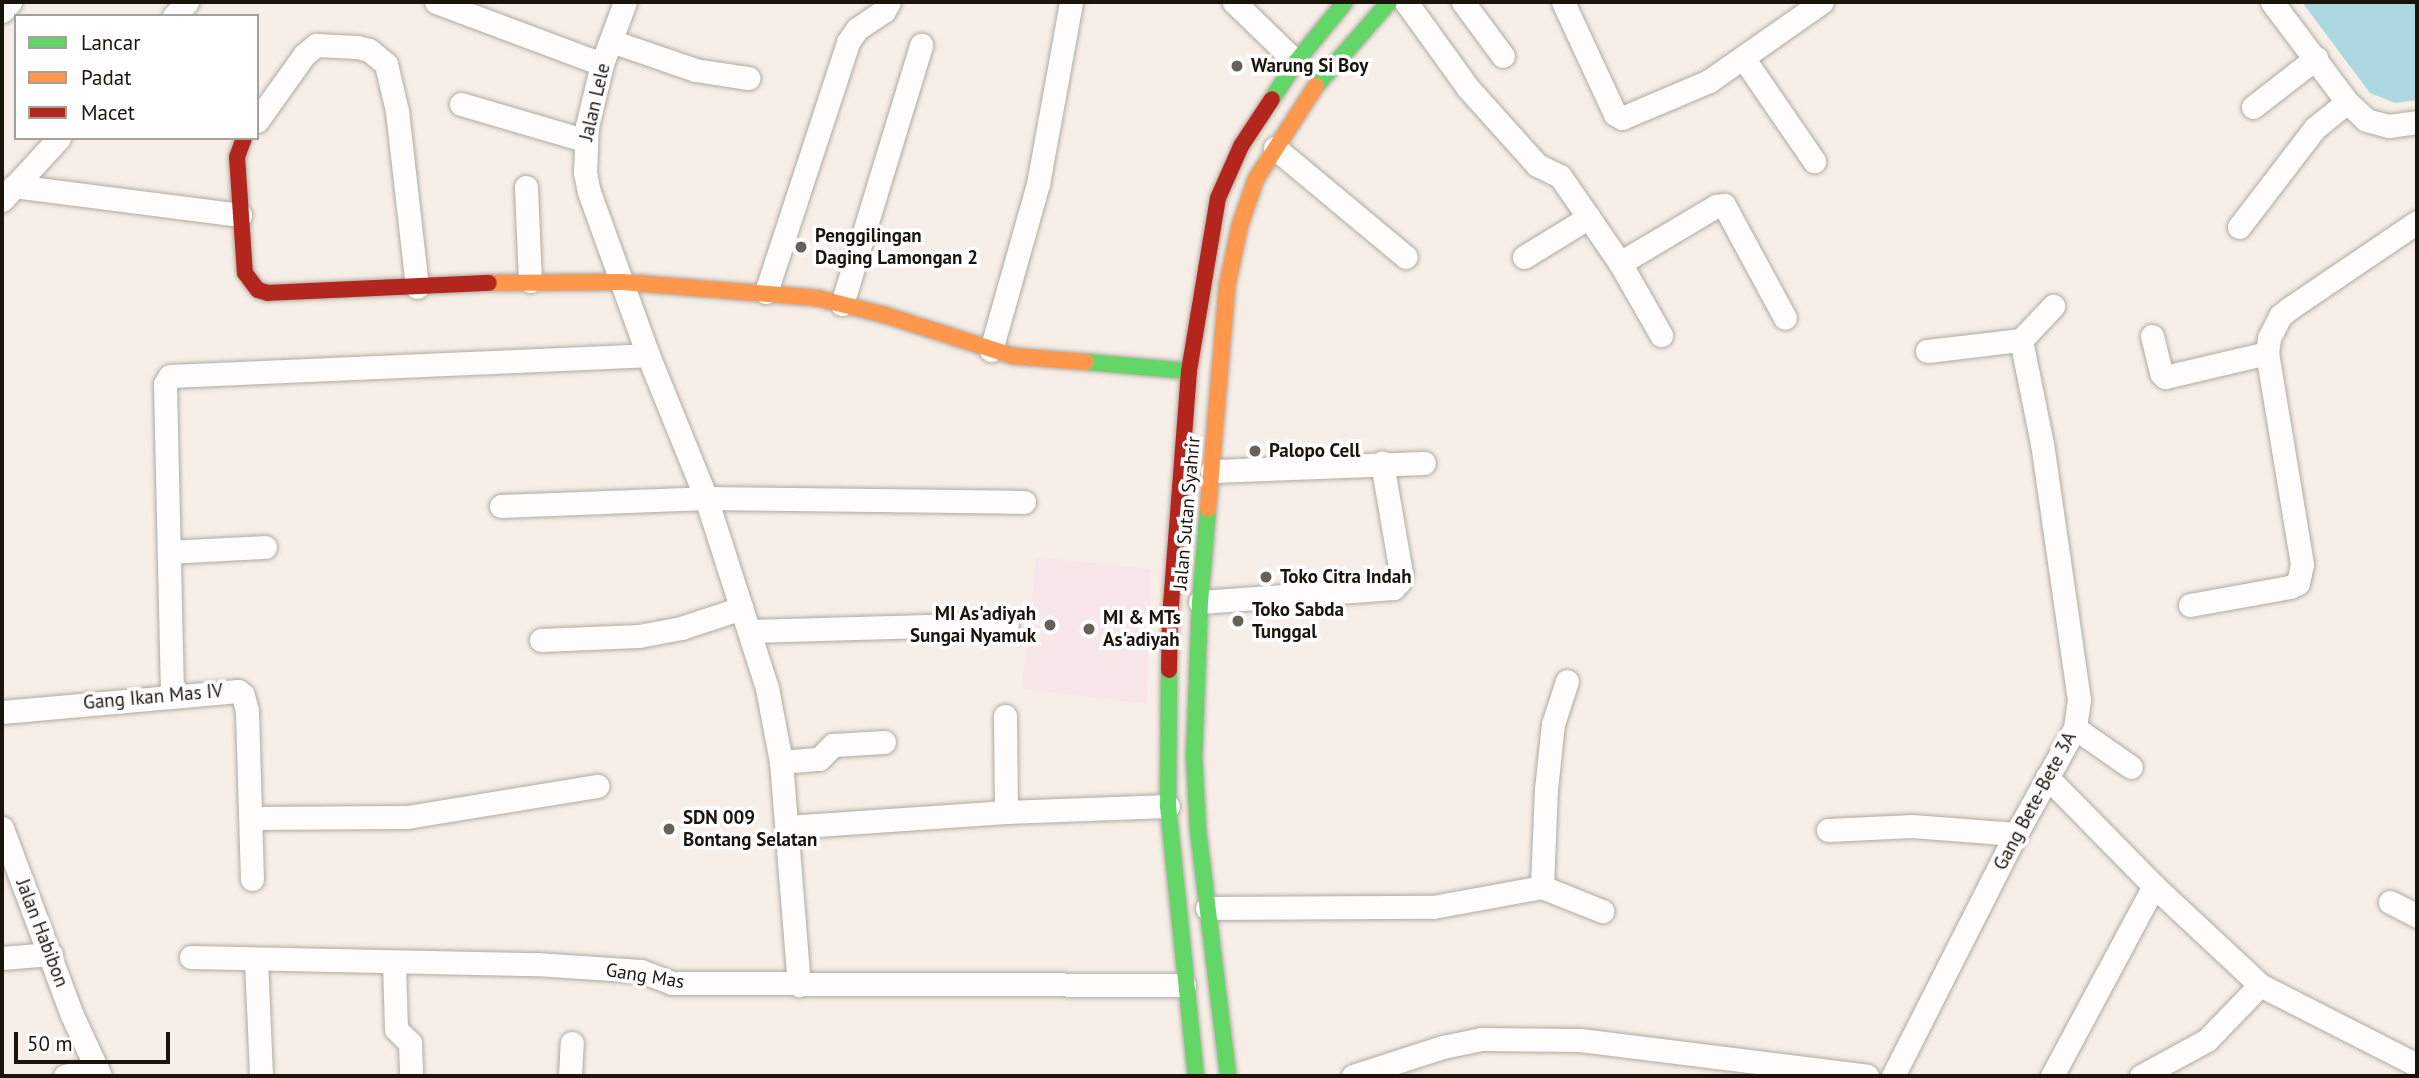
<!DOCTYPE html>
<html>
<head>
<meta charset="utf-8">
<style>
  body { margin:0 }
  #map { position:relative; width:2419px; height:1078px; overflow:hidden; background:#f7efe7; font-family:"PT Sans",sans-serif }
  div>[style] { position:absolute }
  .education>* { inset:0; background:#f8e7e9 }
  .water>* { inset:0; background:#acd8e2 }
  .roads { filter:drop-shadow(0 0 2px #b1aaa2) drop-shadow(0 0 2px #b1aaa2) }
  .street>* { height:23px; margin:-11.5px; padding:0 11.5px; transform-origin:11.5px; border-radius:11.5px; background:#fefdfb }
  .fast>* { height:16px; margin:-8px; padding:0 8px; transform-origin:8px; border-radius:8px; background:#63d668 }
  .slow>* { height:16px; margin:-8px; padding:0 8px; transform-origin:8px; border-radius:8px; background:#ff974d }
  .jam>* { height:16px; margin:-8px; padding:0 8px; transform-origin:8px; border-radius:8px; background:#b3261e }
  .dots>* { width:19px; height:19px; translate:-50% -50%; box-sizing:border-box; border:4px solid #fff; border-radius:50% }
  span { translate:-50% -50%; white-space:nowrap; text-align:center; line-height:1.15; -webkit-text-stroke:7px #fff; paint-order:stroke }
  .poi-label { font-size:19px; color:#1b140b; font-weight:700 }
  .left { translate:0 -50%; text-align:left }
  .right { translate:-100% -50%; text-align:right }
  .street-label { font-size:19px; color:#1b140b }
  .frame { position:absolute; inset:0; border:4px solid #1b140b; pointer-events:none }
  .legend { position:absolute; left:14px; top:14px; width:245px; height:126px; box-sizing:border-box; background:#fff; border:2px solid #a4a19d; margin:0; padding:9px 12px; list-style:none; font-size:21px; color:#1b140b }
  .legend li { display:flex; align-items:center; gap:14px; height:35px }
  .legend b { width:35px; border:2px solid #a4a19d }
  .scale { position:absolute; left:14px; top:1032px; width:156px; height:32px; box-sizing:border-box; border:4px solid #1b140b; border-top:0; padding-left:9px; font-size:21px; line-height:24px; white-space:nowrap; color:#1b140b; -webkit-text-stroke:5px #fff; paint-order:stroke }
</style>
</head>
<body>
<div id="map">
  <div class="education">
    <i style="clip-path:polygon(1036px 557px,1151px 569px,1147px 704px,1022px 689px)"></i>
  </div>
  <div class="water">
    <i style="clip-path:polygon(2302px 2px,2417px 2px,2417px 100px,2395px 103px,2370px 93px)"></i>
  </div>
  <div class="roads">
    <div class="street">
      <i style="left:436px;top:2px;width:177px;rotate:20.5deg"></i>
      <i style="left:625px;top:2px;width:66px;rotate:110.4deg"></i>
      <i style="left:602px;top:64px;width:64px;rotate:103.6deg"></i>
      <i style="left:587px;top:126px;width:46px;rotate:92.5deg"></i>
      <i style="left:585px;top:172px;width:20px;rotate:79deg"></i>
      <i style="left:589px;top:192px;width:173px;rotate:70.1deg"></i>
      <i style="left:648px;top:355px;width:154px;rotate:67.9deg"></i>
      <i style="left:706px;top:498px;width:200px;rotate:72.2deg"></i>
      <i style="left:767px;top:688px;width:75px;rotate:79.3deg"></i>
      <i style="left:781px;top:762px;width:224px;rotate:85.4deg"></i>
      <i style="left:1234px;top:2px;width:86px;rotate:44.1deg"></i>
      <i style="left:1406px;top:2px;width:106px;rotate:54.2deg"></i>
      <i style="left:1468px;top:88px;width:103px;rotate:48.1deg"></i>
      <i style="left:1537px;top:165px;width:25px;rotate:26deg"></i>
      <i style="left:1560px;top:176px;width:106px;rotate:55.4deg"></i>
      <i style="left:1620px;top:263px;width:83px;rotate:60.3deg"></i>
      <i style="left:1463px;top:2px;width:67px;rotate:53.5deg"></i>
      <i style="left:1563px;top:2px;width:123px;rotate:65.1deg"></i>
      <i style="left:1615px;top:114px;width:8px;rotate:30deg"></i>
      <i style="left:1622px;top:118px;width:95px;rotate:-23deg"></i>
      <i style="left:1709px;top:81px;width:138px;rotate:-35deg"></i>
      <i style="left:2272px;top:2px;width:125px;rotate:53.1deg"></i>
      <i style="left:2347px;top:102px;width:26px;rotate:43deg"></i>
      <i style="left:2366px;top:120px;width:24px;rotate:15deg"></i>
      <i style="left:2389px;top:126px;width:28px;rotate:-8deg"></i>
      <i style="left:2px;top:11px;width:12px;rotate:-48deg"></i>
      <i style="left:174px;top:16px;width:19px;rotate:-47deg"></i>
      <i style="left:611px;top:41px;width:89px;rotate:19deg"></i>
      <i style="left:695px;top:70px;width:54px;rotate:8.6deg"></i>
      <i style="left:1744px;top:59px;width:124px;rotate:55.5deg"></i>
      <i style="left:461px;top:104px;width:128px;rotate:16.3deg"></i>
      <i style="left:2253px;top:107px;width:80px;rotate:-37.9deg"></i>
      <i style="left:257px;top:121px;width:81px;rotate:-54.5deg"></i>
      <i style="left:304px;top:55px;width:16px;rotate:-40deg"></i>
      <i style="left:316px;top:45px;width:41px;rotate:2.8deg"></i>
      <i style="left:357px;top:47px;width:12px;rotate:14deg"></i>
      <i style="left:369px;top:50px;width:22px;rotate:39deg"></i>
      <i style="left:386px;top:64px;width:48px;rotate:76.8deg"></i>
      <i style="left:397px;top:111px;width:177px;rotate:83.5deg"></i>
      <i style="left:1275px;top:148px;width:170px;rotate:39.8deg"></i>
      <i style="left:14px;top:186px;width:228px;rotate:7.3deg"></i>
      <i style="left:526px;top:187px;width:94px;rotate:87.6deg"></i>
      <i style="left:2px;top:200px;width:84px;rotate:-47.4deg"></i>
      <i style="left:2239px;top:227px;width:125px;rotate:-52.5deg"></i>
      <i style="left:2315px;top:128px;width:41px;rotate:-39.1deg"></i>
      <i style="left:1524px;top:257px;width:76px;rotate:-31.6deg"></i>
      <i style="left:1620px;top:263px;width:112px;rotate:-30.7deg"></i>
      <i style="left:1716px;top:206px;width:8px;rotate:-7deg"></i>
      <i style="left:1724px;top:205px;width:128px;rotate:61.6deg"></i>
      <i style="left:766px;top:292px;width:263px;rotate:-71.8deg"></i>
      <i style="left:848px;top:42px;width:16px;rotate:-55deg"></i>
      <i style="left:857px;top:29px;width:32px;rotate:-34deg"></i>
      <i style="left:884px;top:11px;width:10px;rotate:-61deg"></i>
      <i style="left:842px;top:304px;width:271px;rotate:-73deg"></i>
      <i style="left:2152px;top:336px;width:38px;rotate:76deg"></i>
      <i style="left:2161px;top:373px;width:6px;rotate:45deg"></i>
      <i style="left:2165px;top:377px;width:105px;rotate:-13.2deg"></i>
      <i style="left:991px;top:350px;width:173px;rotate:-74.2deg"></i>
      <i style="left:1038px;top:184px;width:185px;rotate:-79.7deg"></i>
      <i style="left:1927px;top:351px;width:95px;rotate:-6.7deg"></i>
      <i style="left:2021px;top:340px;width:47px;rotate:-46.7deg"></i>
      <i style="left:1212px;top:471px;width:212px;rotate:-2.2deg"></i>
      <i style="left:501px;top:506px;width:205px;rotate:-2.2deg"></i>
      <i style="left:706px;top:498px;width:318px;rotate:0.7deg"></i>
      <i style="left:169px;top:552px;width:96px;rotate:-3deg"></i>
      <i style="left:1200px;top:602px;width:194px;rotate:-4.1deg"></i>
      <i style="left:1393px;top:588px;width:8px;rotate:-45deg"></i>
      <i style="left:1399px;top:582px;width:9px;rotate:-77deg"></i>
      <i style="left:1401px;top:573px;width:112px;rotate:-99.8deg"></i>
      <i style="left:2190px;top:605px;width:102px;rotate:-10.2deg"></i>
      <i style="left:2290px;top:587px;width:9px;rotate:-27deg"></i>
      <i style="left:2298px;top:583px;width:19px;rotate:-78deg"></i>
      <i style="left:2302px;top:564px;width:214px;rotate:-99.4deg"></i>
      <i style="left:2267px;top:353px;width:15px;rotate:-82deg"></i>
      <i style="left:2269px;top:338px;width:25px;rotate:-63deg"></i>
      <i style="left:2280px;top:316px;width:13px;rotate:-39deg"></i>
      <i style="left:2290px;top:308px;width:153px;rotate:-34.1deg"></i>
      <i style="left:750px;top:631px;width:257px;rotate:-1.6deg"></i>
      <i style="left:541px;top:640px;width:98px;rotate:-2.3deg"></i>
      <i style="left:639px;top:636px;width:43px;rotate:-10.8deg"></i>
      <i style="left:681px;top:628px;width:64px;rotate:-18.2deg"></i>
      <i style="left:172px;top:694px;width:310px;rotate:-91.3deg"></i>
      <i style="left:165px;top:384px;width:9px;rotate:-58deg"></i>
      <i style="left:170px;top:376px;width:478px;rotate:-2.5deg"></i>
      <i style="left:2px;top:712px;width:237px;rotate:-5.1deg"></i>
      <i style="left:238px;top:691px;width:6px;rotate:39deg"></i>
      <i style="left:243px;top:695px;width:16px;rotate:76deg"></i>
      <i style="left:247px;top:711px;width:168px;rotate:88.3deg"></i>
      <i style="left:1005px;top:716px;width:96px;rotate:89.4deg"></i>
      <i style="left:2075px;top:728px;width:68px;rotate:34.9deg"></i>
      <i style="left:781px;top:762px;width:38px;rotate:-5deg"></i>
      <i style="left:819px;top:759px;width:20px;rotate:-45deg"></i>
      <i style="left:833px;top:745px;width:51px;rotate:-3.4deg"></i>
      <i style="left:2047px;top:777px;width:153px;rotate:45.5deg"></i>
      <i style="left:2154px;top:886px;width:145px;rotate:43deg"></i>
      <i style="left:251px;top:818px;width:156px;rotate:-0.4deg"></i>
      <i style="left:407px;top:817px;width:193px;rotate:-9.3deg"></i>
      <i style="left:787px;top:827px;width:220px;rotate:-3.9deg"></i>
      <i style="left:1006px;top:812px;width:162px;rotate:-2.1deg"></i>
      <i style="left:2px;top:828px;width:200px;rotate:69.5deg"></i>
      <i style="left:72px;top:1015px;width:67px;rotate:65.3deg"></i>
      <i style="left:1828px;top:830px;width:84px;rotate:-2.7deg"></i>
      <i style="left:1912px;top:826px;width:104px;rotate:4.4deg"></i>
      <i style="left:1542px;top:887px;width:98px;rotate:-87.7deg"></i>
      <i style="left:1546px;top:789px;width:65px;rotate:-83.9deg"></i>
      <i style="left:1553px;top:724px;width:45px;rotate:-72deg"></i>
      <i style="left:2390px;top:902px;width:30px;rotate:27deg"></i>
      <i style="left:1207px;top:908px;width:226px;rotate:-0.3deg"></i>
      <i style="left:1433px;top:907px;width:111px;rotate:-10.4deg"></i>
      <i style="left:1542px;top:887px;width:65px;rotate:21.8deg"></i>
      <i style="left:191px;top:957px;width:345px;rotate:1.2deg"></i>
      <i style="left:536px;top:964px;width:105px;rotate:3.8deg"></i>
      <i style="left:641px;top:971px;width:33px;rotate:21deg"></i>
      <i style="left:672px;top:983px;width:512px;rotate:0.22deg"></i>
      <i style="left:2px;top:958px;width:49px;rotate:-4.7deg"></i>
      <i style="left:256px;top:960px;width:116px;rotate:87.5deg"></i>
      <i style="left:394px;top:962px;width:67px;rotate:88.3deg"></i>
      <i style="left:396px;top:1029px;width:20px;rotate:45deg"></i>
      <i style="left:410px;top:1043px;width:33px;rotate:88deg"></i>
      <i style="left:65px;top:1076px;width:31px;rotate:-13deg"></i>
      <i style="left:570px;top:1076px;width:33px;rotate:-87deg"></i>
      <i style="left:1353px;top:1076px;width:95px;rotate:-17.9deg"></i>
      <i style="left:1443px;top:1047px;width:39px;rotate:-12deg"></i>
      <i style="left:1481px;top:1039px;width:99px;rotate:0.6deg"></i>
      <i style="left:1580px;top:1040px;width:289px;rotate:7.1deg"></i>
      <i style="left:1893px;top:1076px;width:271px;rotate:-63.1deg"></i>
      <i style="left:2016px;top:834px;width:121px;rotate:-60.9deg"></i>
      <i style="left:2075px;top:728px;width:28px;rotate:-82deg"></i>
      <i style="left:2079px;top:700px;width:259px;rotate:-98.2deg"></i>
      <i style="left:2042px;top:444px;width:106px;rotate:-101.4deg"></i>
      <i style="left:2052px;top:1076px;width:216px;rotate:-61.8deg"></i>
      <i style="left:2141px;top:1076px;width:75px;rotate:-28.6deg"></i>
      <i style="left:2207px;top:1040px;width:76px;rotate:-46.1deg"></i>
      <i style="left:2260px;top:985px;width:176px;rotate:27deg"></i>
    </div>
    <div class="fast">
      <i style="left:1316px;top:86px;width:111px;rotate:-49deg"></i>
      <i style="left:1272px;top:99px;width:44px;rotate:-57deg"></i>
      <i style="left:1296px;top:62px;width:77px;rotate:-50.8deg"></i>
      <i style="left:1086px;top:362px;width:103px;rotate:5deg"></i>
      <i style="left:1208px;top:509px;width:93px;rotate:94.9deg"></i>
      <i style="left:1200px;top:602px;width:154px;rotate:92.2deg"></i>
      <i style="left:1194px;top:756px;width:74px;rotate:86.9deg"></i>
      <i style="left:1198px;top:830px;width:248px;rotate:83deg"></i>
      <i style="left:1169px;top:670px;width:136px;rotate:90.4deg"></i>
      <i style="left:1168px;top:806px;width:271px;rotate:84.1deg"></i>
    </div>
    <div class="slow">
      <i style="left:489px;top:283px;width:133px;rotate:-0.4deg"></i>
      <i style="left:622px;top:282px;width:196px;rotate:4.7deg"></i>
      <i style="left:817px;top:298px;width:70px;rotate:14deg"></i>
      <i style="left:885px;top:315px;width:134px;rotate:17.8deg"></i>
      <i style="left:1013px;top:356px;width:73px;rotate:4.7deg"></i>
      <i style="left:1208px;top:509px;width:224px;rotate:-85.1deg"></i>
      <i style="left:1227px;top:286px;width:62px;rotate:-78deg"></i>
      <i style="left:1240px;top:225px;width:49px;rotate:-70.8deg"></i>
      <i style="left:1256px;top:179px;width:111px;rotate:-57.2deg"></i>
    </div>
    <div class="jam">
      <i style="left:244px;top:138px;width:20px;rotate:110deg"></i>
      <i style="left:237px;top:157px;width:116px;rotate:86.1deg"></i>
      <i style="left:245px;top:273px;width:21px;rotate:53deg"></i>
      <i style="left:258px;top:290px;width:10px;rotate:17deg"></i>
      <i style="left:268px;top:293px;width:221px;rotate:-2.6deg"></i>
      <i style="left:1169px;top:670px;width:52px;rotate:-88.9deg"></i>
      <i style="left:1170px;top:618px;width:248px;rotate:-85.6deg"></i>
      <i style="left:1189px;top:371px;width:175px;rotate:-80.5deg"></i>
      <i style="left:1218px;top:198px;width:57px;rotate:-66.1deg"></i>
      <i style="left:1241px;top:146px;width:56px;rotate:-56.6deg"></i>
    </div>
  </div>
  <div class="dots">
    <i style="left:1237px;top:66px;background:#686158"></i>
    <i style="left:801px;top:247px;background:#686158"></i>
    <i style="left:1255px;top:451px;background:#686158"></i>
    <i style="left:1266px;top:577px;background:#686158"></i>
    <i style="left:1238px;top:621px;background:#686158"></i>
    <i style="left:1050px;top:625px;background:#686158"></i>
    <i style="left:1089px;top:629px;background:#686158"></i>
    <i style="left:669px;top:829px;background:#686158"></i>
  </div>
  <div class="poi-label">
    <span class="left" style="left:1251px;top:66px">Warung Si Boy</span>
    <span class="left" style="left:815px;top:247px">Penggilingan<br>Daging Lamongan 2</span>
    <span class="left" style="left:1269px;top:451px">Palopo Cell</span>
    <span class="left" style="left:1280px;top:577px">Toko Citra Indah</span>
    <span class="left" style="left:1252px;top:621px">Toko Sabda<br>Tunggal</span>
    <span class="right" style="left:1036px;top:625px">MI As'adiyah<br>Sungai Nyamuk</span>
    <span class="left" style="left:1103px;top:629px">MI &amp; MTs<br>As'adiyah</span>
    <span class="left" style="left:683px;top:829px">SDN 009<br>Bontang Selatan</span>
  </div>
  <div class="street-label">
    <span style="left:595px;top:102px;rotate:-77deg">Jalan Lele</span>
    <span style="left:1187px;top:513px;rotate:-85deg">Jalan Sutan Syahrir</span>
    <span style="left:153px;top:697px;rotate:-5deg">Gang Ikan Mas IV</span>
    <span style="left:2035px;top:801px;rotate:-62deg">Gang Bete-Bete 3A</span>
    <span style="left:42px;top:933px;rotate:69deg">Jalan Habibon</span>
    <span style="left:645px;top:976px;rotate:9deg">Gang Mas</span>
  </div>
  <div class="frame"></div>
  <ul class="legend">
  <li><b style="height:9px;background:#63d668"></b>Lancar</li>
  <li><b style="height:9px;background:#ff974d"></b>Padat</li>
  <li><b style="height:9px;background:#b3261e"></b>Macet</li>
  </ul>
  <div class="scale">50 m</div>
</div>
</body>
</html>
